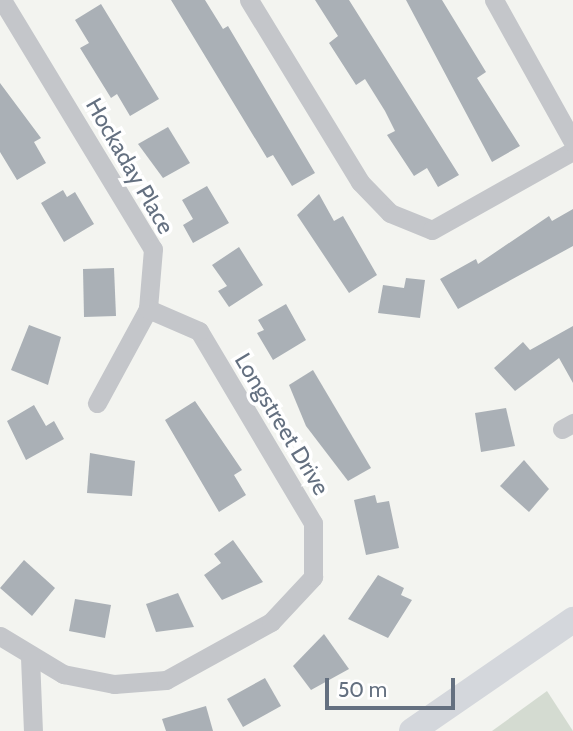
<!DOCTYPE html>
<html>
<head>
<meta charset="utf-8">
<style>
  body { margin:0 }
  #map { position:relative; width:573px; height:731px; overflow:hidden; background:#f3f4f0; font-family:Cabin,sans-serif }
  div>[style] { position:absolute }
  .green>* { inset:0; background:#d4dbd1 }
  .building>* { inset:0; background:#aab0b6 }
  .minor>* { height:19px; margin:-9.5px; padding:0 9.5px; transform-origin:9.5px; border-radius:9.5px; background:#c4c6ca }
  .major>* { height:26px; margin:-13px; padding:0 13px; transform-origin:13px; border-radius:13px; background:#d4d7dc }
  span { translate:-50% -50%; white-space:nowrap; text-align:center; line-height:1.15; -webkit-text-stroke:7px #fff; paint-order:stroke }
  .street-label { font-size:23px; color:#647080 }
  .scale { position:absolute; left:325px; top:678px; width:130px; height:32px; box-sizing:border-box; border:4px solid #647080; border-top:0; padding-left:9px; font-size:21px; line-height:24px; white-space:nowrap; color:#647080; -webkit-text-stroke:5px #fff; paint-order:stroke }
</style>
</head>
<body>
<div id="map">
  <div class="green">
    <i style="clip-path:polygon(547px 691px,573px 731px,492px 731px)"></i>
  </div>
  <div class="building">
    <i style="clip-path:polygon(171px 0,205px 0,223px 29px,228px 26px,315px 173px,292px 186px,273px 155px,267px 158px)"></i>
    <i style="clip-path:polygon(315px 0,349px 0,459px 175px,438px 187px,427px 168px,414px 176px,387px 135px,395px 131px,385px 111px,365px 79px,356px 85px,329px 43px,338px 36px)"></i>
    <i style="clip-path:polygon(406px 0,442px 0,486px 72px,477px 78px,520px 146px,492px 162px)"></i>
    <i style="clip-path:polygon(101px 4px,159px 99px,130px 116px,117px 94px,111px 98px,80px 48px,89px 43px,75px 20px)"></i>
    <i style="clip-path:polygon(0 83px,41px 138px,34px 142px,46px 163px,17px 180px,0 152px)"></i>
    <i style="clip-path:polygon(168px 127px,190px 163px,163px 178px,138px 144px)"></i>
    <i style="clip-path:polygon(207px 186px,229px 223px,193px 243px,183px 225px,193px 219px,182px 200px)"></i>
    <i style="clip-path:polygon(63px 190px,67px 197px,75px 192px,94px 224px,64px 242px,41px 203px)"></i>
    <i style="clip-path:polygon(319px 194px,334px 221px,343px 216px,377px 275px,349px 293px,297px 215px)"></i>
    <i style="clip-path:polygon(573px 209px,573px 246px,458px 309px,440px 279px,476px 259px,478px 264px,549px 216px,552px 221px)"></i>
    <i style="clip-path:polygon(239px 247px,263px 285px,229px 307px,218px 291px,227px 286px,212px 265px)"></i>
    <i style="clip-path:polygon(114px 268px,116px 316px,84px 317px,83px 269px)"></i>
    <i style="clip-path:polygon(406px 278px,425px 280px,420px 318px,378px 313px,383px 285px,404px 288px)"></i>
    <i style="clip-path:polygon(286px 304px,306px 340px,273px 360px,257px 333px,264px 330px,258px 320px)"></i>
    <i style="clip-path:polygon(29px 325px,61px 337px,48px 385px,11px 370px)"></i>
    <i style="clip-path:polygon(573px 326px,573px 383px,559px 358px,515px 391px,494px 368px,523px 342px,530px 350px)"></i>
    <i style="clip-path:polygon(313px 370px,371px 468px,348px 481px,306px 426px,289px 385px)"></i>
    <i style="clip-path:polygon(195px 401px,242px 470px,234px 475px,246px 495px,219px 512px,165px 420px)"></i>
    <i style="clip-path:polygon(34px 405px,46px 426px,54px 421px,64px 439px,26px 460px,7px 421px)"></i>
    <i style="clip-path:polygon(506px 408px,515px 446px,481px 452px,475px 413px)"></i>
    <i style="clip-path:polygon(90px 453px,135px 461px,132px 496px,87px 493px)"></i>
    <i style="clip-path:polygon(524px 460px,549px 489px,529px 512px,500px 486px)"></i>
    <i style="clip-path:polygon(375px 495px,377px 503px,389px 501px,399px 548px,366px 555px,354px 500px)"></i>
    <i style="clip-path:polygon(233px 540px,263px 582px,222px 600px,204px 575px,221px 563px,214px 554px)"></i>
    <i style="clip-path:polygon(24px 560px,55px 588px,32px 616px,0 588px)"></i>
    <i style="clip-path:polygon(378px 575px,404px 588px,401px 595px,412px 600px,388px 638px,348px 619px)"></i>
    <i style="clip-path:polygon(178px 593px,194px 627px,156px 632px,146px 604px)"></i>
    <i style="clip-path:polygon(75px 599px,111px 605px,105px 638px,69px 631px)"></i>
    <i style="clip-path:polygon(324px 634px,349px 669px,311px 690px,293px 666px)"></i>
    <i style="clip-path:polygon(265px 678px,281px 706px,243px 727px,227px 699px)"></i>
    <i style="clip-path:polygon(206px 706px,213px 731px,166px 731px,162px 719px)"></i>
  </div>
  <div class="minor">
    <i style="left:2px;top:0;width:291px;rotate:58.8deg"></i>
    <i style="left:153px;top:249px;width:60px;rotate:94.8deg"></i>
    <i style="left:148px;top:309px;width:107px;rotate:118.5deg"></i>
    <i style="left:249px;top:0;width:213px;rotate:58.6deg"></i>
    <i style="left:360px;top:182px;width:43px;rotate:45.9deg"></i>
    <i style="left:390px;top:213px;width:45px;rotate:22deg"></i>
    <i style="left:432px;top:230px;width:162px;rotate:-29.3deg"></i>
    <i style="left:494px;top:0;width:162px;rotate:60.9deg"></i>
    <i style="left:562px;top:429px;width:13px;rotate:-29deg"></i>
    <i style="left:0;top:636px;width:74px;rotate:31.1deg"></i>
    <i style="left:63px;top:674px;width:52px;rotate:11.1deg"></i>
    <i style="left:114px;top:684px;width:52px;rotate:-4.4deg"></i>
    <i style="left:166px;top:680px;width:120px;rotate:-28.9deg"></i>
    <i style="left:271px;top:622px;width:62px;rotate:-47deg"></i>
    <i style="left:313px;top:577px;width:54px;rotate:-90deg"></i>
    <i style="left:313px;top:523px;width:223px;rotate:-120.7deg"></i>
    <i style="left:199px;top:331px;width:56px;rotate:-156.7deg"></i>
    <i style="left:30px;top:657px;width:74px;rotate:87.7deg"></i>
  </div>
  <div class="major">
    <i style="left:412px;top:731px;width:196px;rotate:-34.6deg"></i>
  </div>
  <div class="street-label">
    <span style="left:130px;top:166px;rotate:60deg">Hockaday Place</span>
    <span style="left:282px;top:424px;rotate:59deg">Longstreet Drive</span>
  </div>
  <div class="scale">50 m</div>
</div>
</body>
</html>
